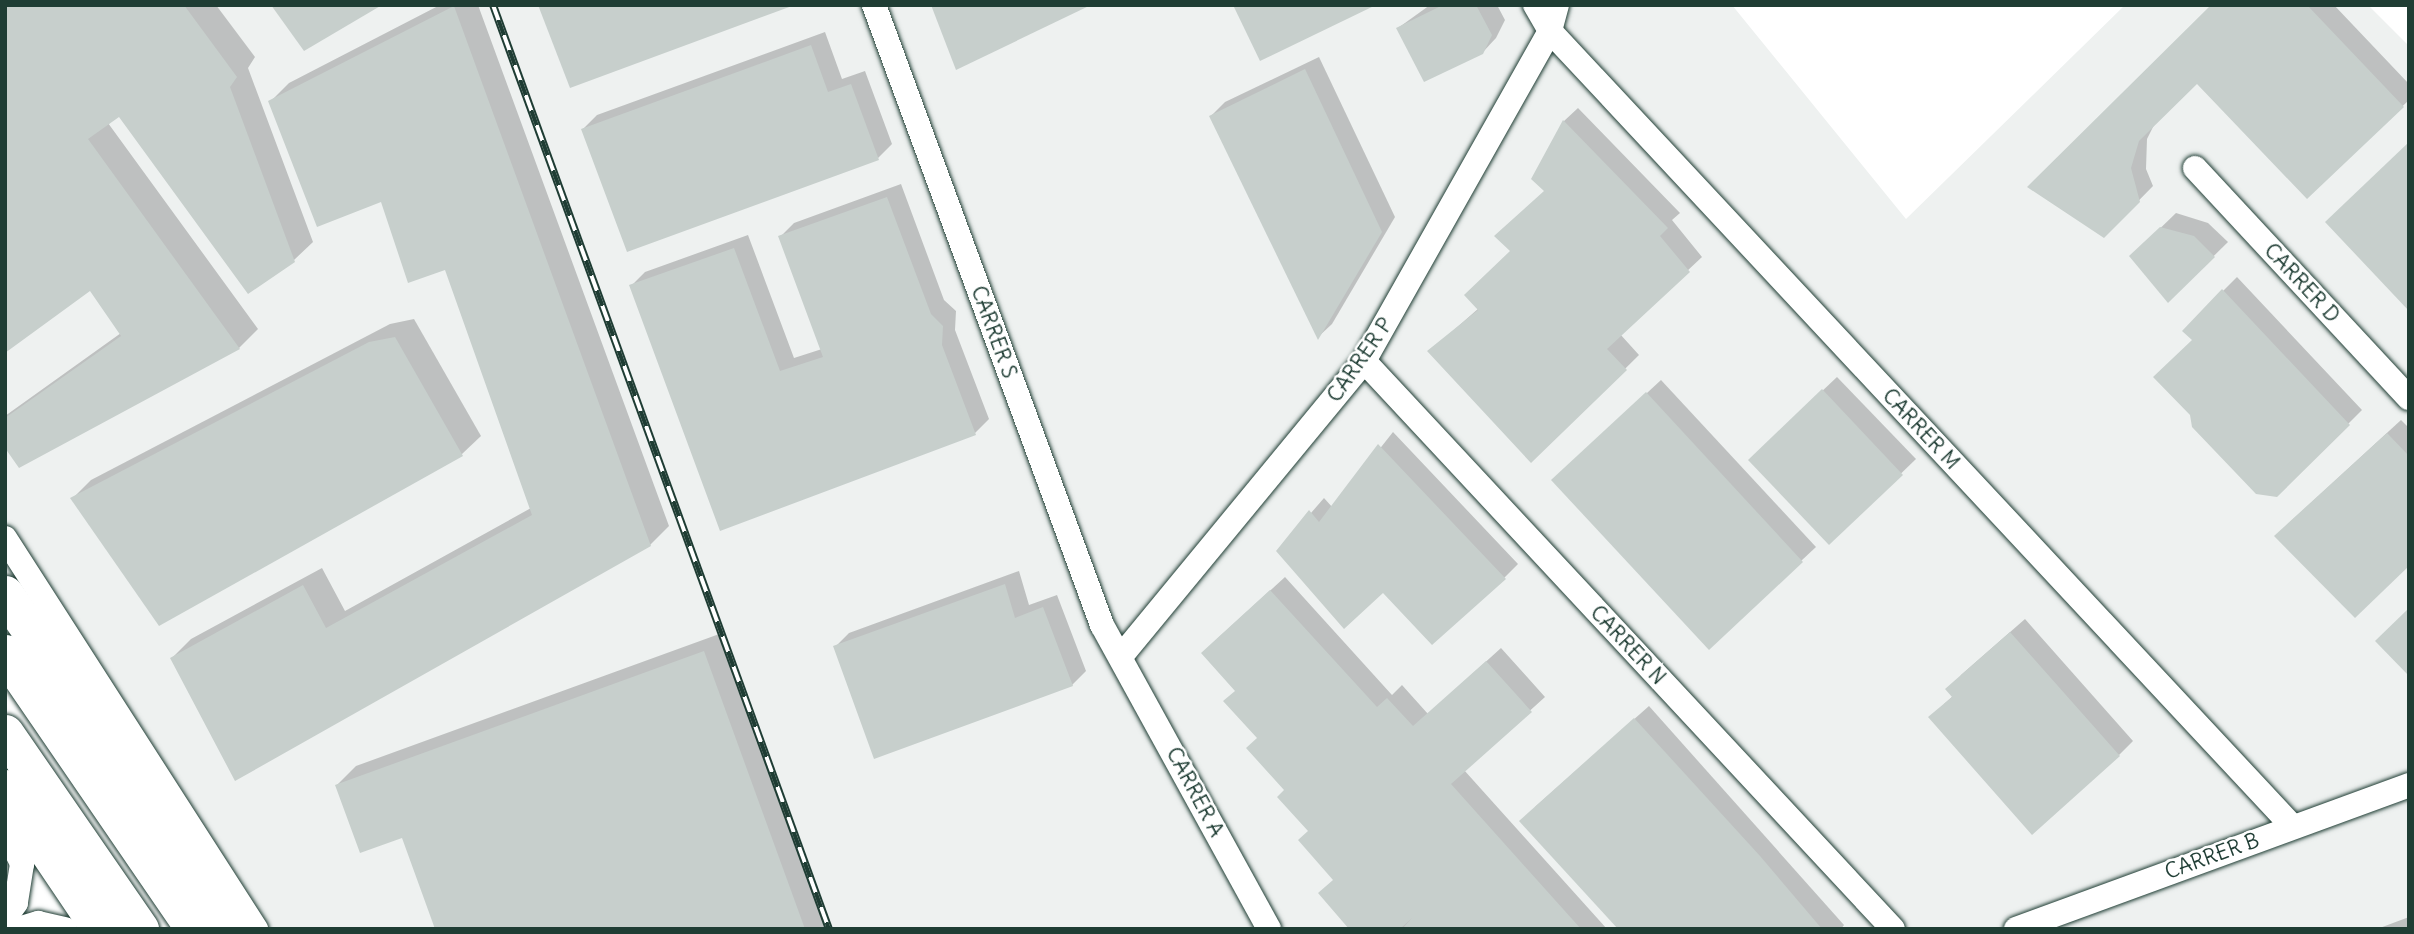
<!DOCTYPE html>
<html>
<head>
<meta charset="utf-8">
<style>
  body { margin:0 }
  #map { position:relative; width:2414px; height:934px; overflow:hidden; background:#fff; font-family:Delius,sans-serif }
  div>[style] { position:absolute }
  .built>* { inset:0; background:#eef1f0 }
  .shadow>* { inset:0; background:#0003 }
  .building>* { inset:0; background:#c7cfcc }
  .roads { filter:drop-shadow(0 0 2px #1f3d34) drop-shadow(0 0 2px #1f3d34) }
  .minor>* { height:24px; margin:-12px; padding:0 12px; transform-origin:12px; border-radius:12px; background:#fff }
  .highway>* { height:37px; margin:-18.5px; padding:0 18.5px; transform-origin:18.5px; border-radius:18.5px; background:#fff }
  .rail>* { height:8px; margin-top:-4px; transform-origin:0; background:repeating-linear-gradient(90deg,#fff 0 16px,#1f3d34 0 32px); box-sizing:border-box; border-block:2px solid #1f3d34 }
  span { translate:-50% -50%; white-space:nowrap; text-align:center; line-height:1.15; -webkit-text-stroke:5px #fff; paint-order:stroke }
  .street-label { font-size:21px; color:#1f3d34 }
  .frame { position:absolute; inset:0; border:7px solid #1f3d34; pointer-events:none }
</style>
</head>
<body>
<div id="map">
  <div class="built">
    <i style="clip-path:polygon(5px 5px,1732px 5px,1906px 219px,2125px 5px,2368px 5px,2409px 46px,2409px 929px,243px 929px,5px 571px)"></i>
  </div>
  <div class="shadow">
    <i style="clip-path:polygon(5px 5px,216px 5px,255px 57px,248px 68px,313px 242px,294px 260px,120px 114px,108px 123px,258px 329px,239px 348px,20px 466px,5px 444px,5px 416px,121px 333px)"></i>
    <i style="clip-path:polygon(440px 5px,478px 5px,669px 526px,650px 545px,236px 779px,172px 658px,191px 639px,322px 568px,345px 611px,531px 508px,447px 268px,382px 200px,270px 102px,289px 83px)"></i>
    <i style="clip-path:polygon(1430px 5px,1497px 5px,1505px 20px,1496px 38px,1482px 53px,1398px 28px)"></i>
    <i style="clip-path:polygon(2215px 5px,2334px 5px,2409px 84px,2409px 100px,2307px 197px,2197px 82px,2157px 119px,2147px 139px,2146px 169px,2153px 186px,2104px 236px,2030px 186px)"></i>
    <i style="clip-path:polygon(825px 32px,842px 79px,865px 71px,892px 144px,878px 158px,583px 129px,597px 115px)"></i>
    <i style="clip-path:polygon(1319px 57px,1395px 217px,1332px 324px,1318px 337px,1211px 116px,1225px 102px)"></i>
    <i style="clip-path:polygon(1578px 108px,1680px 213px,1672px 220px,1702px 257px,1620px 334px,1639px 355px,1532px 461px,1430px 351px,1479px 308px,1546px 190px,1564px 121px)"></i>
    <i style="clip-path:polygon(901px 184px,944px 300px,956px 311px,955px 330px,989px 419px,975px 433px,721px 529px,631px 286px,645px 272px,748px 235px,794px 358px,822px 349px,780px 237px,794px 223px)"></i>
    <i style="clip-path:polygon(2176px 213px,2208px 223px,2228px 242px,2168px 301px,2146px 242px)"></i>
    <i style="clip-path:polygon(2237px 277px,2362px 410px,2277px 495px,2194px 339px,2184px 330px)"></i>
    <i style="clip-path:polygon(414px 319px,481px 436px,462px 454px,160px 624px,73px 498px,91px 480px,390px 324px)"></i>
    <i style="clip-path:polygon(1837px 377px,1916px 459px,1829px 543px,1764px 446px)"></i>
    <i style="clip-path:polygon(1661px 380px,1816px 547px,1709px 647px,1567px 467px)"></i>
    <i style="clip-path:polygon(2401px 420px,2409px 428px,2409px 564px,2290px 522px)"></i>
    <i style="clip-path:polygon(1393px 432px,1518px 564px,1504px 578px,1383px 591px,1278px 551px,1324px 498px,1333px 508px)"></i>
    <i style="clip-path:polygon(1019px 571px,1029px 605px,1057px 595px,1086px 671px,1072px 685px,835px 647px,849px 633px)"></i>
    <i style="clip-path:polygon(1285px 577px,1392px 695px,1402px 685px,1428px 714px,1501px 648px,1545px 697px,1464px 770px,1607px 929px,1352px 929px,1335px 879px,1259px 737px,1217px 639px)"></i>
    <i style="clip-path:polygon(2025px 619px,2133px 741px,2119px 755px,1944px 704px,1953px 696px,1961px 675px)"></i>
    <i style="clip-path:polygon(722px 633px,830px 929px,437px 929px,403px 835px,337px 785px,356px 766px)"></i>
    <i style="clip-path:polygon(1649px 706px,1844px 925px,1841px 929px,1620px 929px,1535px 807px)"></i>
    <i style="clip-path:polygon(2409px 917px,2409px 929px,2377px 929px)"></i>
  </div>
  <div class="building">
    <i style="clip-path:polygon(5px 5px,184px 5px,237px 77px,230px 87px,295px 262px,248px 294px,119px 117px,88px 139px,240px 349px,19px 468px,5px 448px,5px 418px,121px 336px,90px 291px,5px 353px)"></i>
    <i style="clip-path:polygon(271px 5px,382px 5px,304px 51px)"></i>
    <i style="clip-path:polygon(538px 5px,792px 5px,792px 6px,570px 88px)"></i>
    <i style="clip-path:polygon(931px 5px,1091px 5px,956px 70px)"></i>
    <i style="clip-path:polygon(1233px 5px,1376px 5px,1260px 61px)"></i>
    <i style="clip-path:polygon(1443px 5px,1476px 5px,1492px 35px,1483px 54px,1424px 82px,1396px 28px)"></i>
    <i style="clip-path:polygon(2211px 5px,2307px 5px,2404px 107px,2307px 199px,2197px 84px,2139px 141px,2131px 168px,2140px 202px,2104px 238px,2027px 187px)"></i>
    <i style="clip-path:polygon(454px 6px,651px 546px,235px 781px,170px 658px,303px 585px,326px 628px,532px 515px,445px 270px,408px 283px,381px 202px,317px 227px,268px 101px)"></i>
    <i style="clip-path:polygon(811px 45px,828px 92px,851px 84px,879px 160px,627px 252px,581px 129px)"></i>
    <i style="clip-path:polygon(1305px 69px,1382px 232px,1318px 340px,1209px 116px)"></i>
    <i style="clip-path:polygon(1563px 120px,1668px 228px,1660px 236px,1690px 272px,1607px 349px,1627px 370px,1531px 463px,1427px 351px,1478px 310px,1464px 295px,1510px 251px,1494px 236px,1544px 191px,1531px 179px)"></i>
    <i style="clip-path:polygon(2409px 142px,2409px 311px,2325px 222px)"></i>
    <i style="clip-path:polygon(887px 197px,931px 314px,943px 326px,942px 345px,976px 435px,720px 531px,629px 285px,734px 248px,780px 371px,823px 357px,778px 236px)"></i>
    <i style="clip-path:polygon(2160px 227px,2194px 236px,2215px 257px,2168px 303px,2129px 256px)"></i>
    <i style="clip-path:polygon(2222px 289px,2350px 425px,2277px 497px,2256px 494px,2192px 427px,2190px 415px,2153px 377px,2192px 340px,2182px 331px)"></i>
    <i style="clip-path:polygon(395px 337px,463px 456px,159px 626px,70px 498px,369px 342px)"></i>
    <i style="clip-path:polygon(1822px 389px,1903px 475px,1829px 545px,1748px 460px)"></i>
    <i style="clip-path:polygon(1646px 392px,1803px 562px,1709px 650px,1551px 480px)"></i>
    <i style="clip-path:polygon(2387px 433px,2409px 456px,2409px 566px,2355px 618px,2274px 536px)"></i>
    <i style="clip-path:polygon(1378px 444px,1506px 579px,1432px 645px,1383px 593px,1344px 629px,1276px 551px,1309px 510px,1319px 522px)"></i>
    <i style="clip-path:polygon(1005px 584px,1015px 618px,1043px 607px,1073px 686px,874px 759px,833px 646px)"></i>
    <i style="clip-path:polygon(1270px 590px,1377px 707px,1387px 698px,1413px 726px,1486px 661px,1532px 712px,1451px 784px,1581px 929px,1402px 929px,1412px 918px,1400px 929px,1349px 929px,1318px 893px,1333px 880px,1298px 840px,1308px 831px,1277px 797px,1284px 790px,1246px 748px,1257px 738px,1223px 701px,1235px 691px,1201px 653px)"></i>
    <i style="clip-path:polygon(2409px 608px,2409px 676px,2375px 641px)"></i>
    <i style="clip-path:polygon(2010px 632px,2120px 756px,2032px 835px,1928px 717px,1952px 697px,1945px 689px)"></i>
    <i style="clip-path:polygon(704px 651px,805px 929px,435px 929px,402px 838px,360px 853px,335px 785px)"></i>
    <i style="clip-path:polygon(1634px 718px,1760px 856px,1822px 929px,1618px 929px,1519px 821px)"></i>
  </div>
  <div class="roads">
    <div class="minor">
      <i style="left:874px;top:5px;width:661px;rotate:69.81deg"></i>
      <i style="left:1102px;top:625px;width:347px;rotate:61.2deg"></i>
      <i style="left:1535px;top:5px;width:30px;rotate:60deg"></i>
      <i style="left:1550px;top:31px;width:1087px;rotate:46.97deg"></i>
      <i style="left:2195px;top:168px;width:314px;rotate:47.1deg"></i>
      <i style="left:1364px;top:361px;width:776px;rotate:47.04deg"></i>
      <i style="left:5px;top:538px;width:465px;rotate:57.3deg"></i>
      <i style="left:1122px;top:655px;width:381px;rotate:-50.5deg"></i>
      <i style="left:1364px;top:361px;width:379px;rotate:-60.6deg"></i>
      <i style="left:1550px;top:31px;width:27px;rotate:-75deg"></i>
      <i style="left:5px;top:830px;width:38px;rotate:63deg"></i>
      <i style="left:22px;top:864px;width:39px;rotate:99deg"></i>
      <i style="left:16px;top:903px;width:19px;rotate:126deg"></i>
      <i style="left:18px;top:929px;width:21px;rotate:-17deg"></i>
      <i style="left:38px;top:923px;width:28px;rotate:13deg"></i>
      <i style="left:2016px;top:929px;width:419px;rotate:-20.1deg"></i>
    </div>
    <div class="highway">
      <i style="left:5px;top:594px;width:354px;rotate:55.4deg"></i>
      <i style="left:206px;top:885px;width:50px;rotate:62.4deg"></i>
      <i style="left:5px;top:653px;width:335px;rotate:55.6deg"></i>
      <i style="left:5px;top:733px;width:238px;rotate:55.4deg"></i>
      <i style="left:5px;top:788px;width:170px;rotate:56deg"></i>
    </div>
  </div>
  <div class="rail">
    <i style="left:493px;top:5px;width:983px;rotate:70.02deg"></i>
  </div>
  <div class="street-label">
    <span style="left:2302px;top:283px;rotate:47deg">CARRER D</span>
    <span style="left:994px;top:332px;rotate:70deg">CARRER S</span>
    <span style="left:1360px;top:360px;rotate:-55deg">CARRER P</span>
    <span style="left:1921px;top:429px;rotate:47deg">CARRER M</span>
    <span style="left:1628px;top:645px;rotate:47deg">CARRER N</span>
    <span style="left:1195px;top:792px;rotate:62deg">CARRER A</span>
    <span style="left:2212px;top:856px;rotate:-20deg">CARRER B</span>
  </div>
  <div class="frame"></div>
</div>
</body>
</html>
